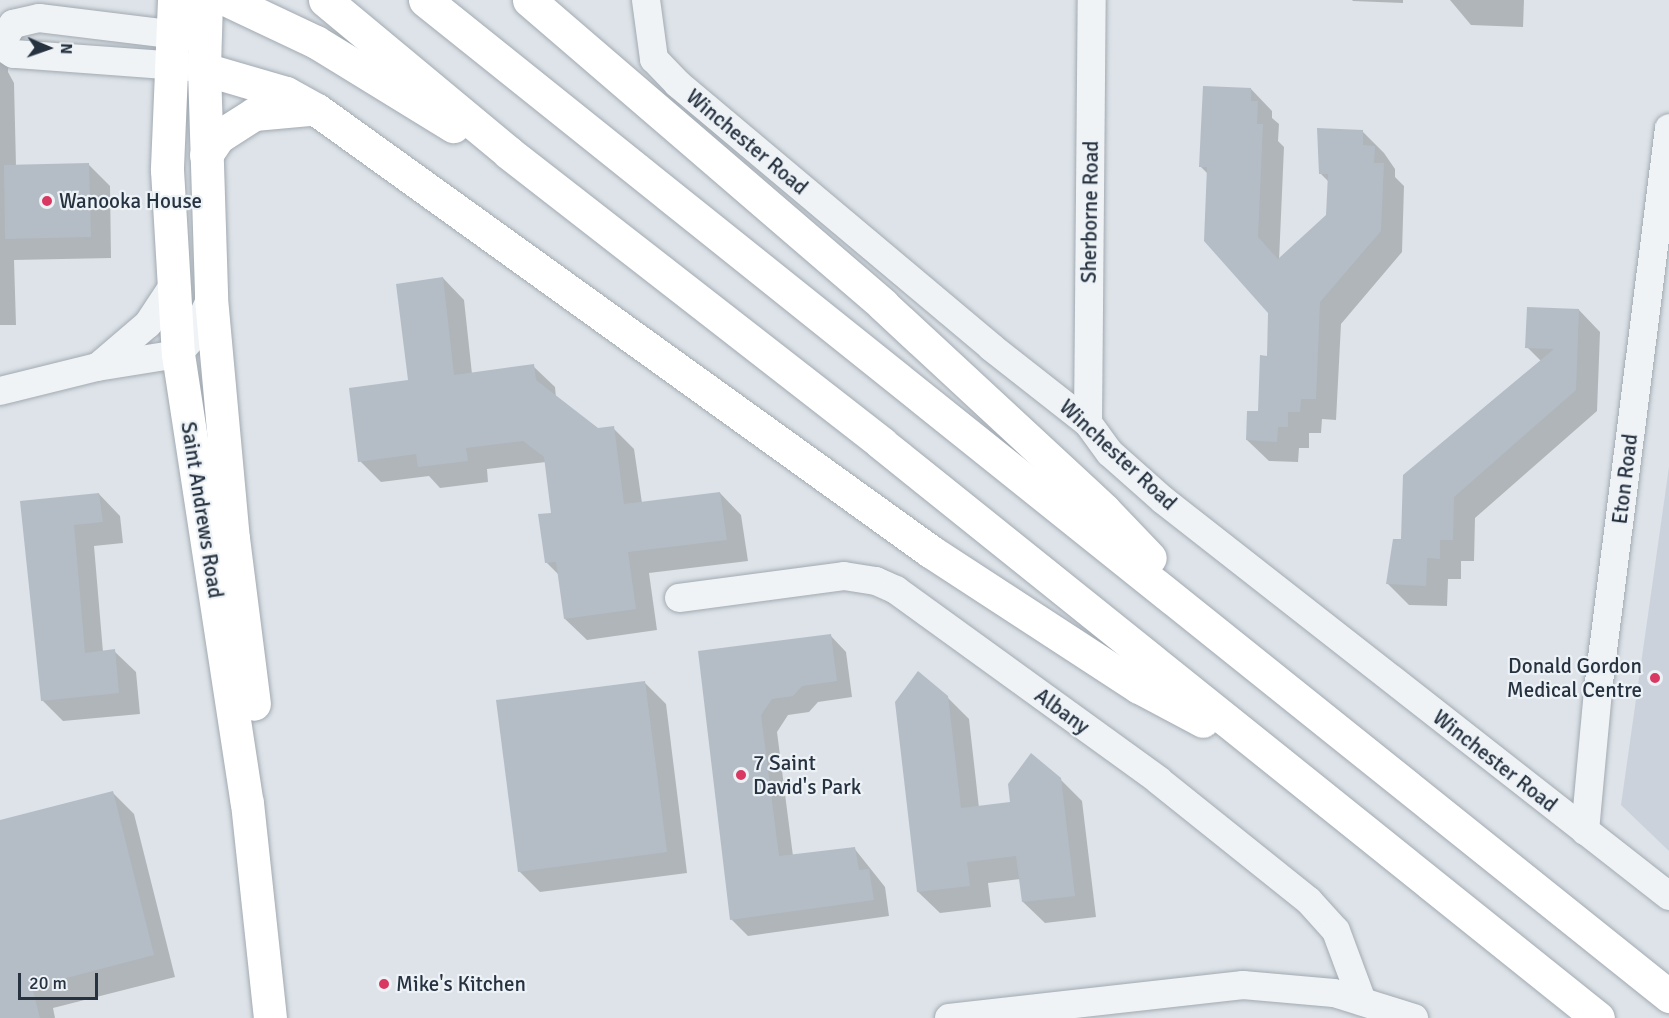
<!DOCTYPE html>
<html>
<head>
<meta charset="utf-8">
<style>
  body { margin:0 }
  #map { position:relative; width:1669px; height:1018px; overflow:hidden; background:#dde3e8; font-family:Signika,sans-serif }
  div>[style] { position:absolute }
  .built>* { inset:0; background:#cbd2db }
  .shadow>* { inset:0; background:#0003 }
  .building>* { inset:0; background:#b4bdc6 }
  .roads { filter:drop-shadow(0 0 2px #a2aab2) drop-shadow(0 0 2px #a2aab2) }
  .minor>* { height:28px; margin:-14px; padding:0 14px; transform-origin:14px; border-radius:14px; background:#f0f3f6 }
  .major>* { height:33px; margin:-16.5px; padding:0 16.5px; transform-origin:16.5px; border-radius:16.5px; background:#fff }
  .highway>* { height:33px; margin:-16.5px; padding:0 16.5px; transform-origin:16.5px; border-radius:16.5px; background:#fff }
  .dots>* { width:16px; height:16px; translate:-50% -50%; box-sizing:border-box; border:3px solid #edf2f6; border-radius:50% }
  span { translate:-50% -50%; white-space:nowrap; text-align:center; line-height:1.15; -webkit-text-stroke:4.5px #edf2f6; paint-order:stroke }
  .street-label { font-size:21px; color:#263240 }
  .poi-label { font-size:21px; color:#263240 }
  .left { translate:0 -50%; text-align:left }
  .right { translate:-100% -50%; text-align:right }
  .north { position:absolute; left:18px; top:18px; width:60px; height:60px; -webkit-text-stroke:4px #edf2f6; paint-order:stroke; rotate:92deg; font-size:16px; font-weight:700; line-height:24px; text-align:center; color:#263240 }
  .north::after { content:''; display:block; margin:auto; width:21px; height:27px; background:#263240; clip-path:polygon(50% 0,100% 100%,50% 72%,0 100%) }
  .scale { position:absolute; left:18px; top:973px; width:80px; height:27px; box-sizing:border-box; border:3px solid #263240; border-top:0; padding-left:8px; font-size:18px; line-height:21px; white-space:nowrap; color:#263240; -webkit-text-stroke:4px #edf2f6; paint-order:stroke }
</style>
</head>
<body>
<div id="map">
  <div class="built">
    <i style="clip-path:polygon(1669px 467px,1669px 851px,1621px 805px)"></i>
  </div>
  <div class="shadow">
    <i style="clip-path:polygon(1352px 0,1403px 0,1403px 3px,1353px 1px)"></i>
    <i style="clip-path:polygon(1450px 0,1524px 0,1523px 27px,1471px 25px)"></i>
    <i style="clip-path:polygon(0 51px,8px 59px,8px 72px,14px 83px,16px 166px,89px 165px,110px 186px,111px 258px,14px 260px,16px 325px,0 325px)"></i>
    <i style="clip-path:polygon(1251px 89px,1272px 111px,1272px 118px,1279px 124px,1278px 141px,1284px 147px,1279px 261px,1327px 215px,1329px 182px,1320px 173px,1363px 132px,1384px 153px,1395px 169px,1395px 177px,1404px 186px,1402px 252px,1341px 324px,1336px 420px,1322px 419px,1321px 433px,1309px 433px,1309px 448px,1299px 448px,1298px 462px,1269px 461px,1247px 440px,1259px 413px,1268px 357px,1270px 312px,1208px 174px,1200px 166px)"></i>
    <i style="clip-path:polygon(443px 278px,464px 300px,472px 374px,533px 366px,555px 387px,556px 398px,597px 430px,613px 428px,634px 449px,642px 503px,720px 493px,741px 515px,748px 561px,649px 573px,657px 630px,587px 640px,565px 619px,560px 576px,546px 562px,553px 514px,546px 462px,487px 469px,488px 482px,440px 488px,429px 476px,381px 482px,360px 461px,409px 381px)"></i>
    <i style="clip-path:polygon(1579px 310px,1600px 332px,1597px 411px,1475px 518px,1474px 561px,1461px 561px,1461px 579px,1448px 579px,1447px 606px,1409px 605px,1388px 584px,1403px 541px,1541px 361px,1527px 347px)"></i>
    <i style="clip-path:polygon(99px 494px,120px 516px,123px 543px,94px 546px,103px 652px,114px 651px,136px 672px,140px 714px,63px 721px,42px 700px,22px 502px)"></i>
    <i style="clip-path:polygon(830px 635px,846px 652px,852px 697px,818px 702px,809px 712px,788px 715px,777px 732px,793px 856px,854px 848px,885px 887px,889px 916px,748px 936px,732px 920px,700px 652px)"></i>
    <i style="clip-path:polygon(644px 682px,666px 704px,687px 873px,540px 892px,519px 871px)"></i>
    <i style="clip-path:polygon(947px 697px,969px 719px,979px 808px,1012px 804px,1060px 779px,1082px 801px,1096px 917px,1045px 923px,1023px 902px,1021px 879px,988px 883px,991px 907px,940px 913px,918px 892px)"></i>
    <i style="clip-path:polygon(113px 793px,134px 814px,175px 977px,53px 1008px,55px 1018px,0 1018px,0 822px)"></i>
  </div>
  <div class="building">
    <i style="clip-path:polygon(1203px 86px,1251px 88px,1251px 101px,1258px 101px,1257px 124px,1263px 124px,1258px 237px,1278px 259px,1326px 215px,1328px 174px,1319px 174px,1317px 128px,1363px 130px,1363px 145px,1375px 146px,1374px 163px,1384px 163px,1381px 231px,1320px 302px,1316px 399px,1301px 399px,1300px 412px,1288px 412px,1288px 427px,1278px 427px,1277px 442px,1246px 440px,1247px 411px,1258px 411px,1260px 355px,1267px 356px,1268px 313px,1204px 241px,1207px 167px,1199px 167px)"></i>
    <i style="clip-path:polygon(89px 163px,91px 237px,5px 239px,4px 165px)"></i>
    <i style="clip-path:polygon(443px 277px,454px 375px,534px 364px,536px 380px,598px 428px,614px 426px,624px 504px,720px 492px,727px 540px,628px 552px,636px 609px,564px 619px,556px 562px,545px 563px,538px 514px,551px 513px,544px 457px,523px 441px,466px 448px,468px 461px,418px 467px,416px 454px,358px 462px,349px 388px,408px 380px,396px 284px)"></i>
    <i style="clip-path:polygon(1527px 307px,1579px 309px,1576px 390px,1454px 497px,1453px 540px,1440px 540px,1440px 559px,1427px 558px,1426px 586px,1386px 584px,1393px 539px,1401px 539px,1403px 475px,1554px 349px,1525px 348px)"></i>
    <i style="clip-path:polygon(99px 493px,103px 522px,74px 525px,85px 653px,115px 649px,119px 693px,41px 701px,20px 501px)"></i>
    <i style="clip-path:polygon(831px 634px,837px 681px,802px 686px,793px 696px,772px 699px,761px 715px,779px 856px,855px 847px,859px 870px,869px 869px,874px 900px,730px 920px,698px 651px)"></i>
    <i style="clip-path:polygon(918px 671px,948px 696px,961px 808px,1010px 802px,1008px 784px,1031px 753px,1061px 778px,1075px 896px,1022px 902px,1016px 856px,967px 862px,970px 886px,917px 892px,895px 702px)"></i>
    <i style="clip-path:polygon(645px 681px,667px 852px,518px 872px,496px 700px)"></i>
    <i style="clip-path:polygon(113px 791px,154px 955px,32px 987px,40px 1018px,0 1018px,0 820px)"></i>
  </div>
  <div class="roads">
    <div class="minor">
      <i style="left:646px;top:0;width:60px;rotate:82.3deg"></i>
      <i style="left:654px;top:59px;width:35px;rotate:46deg"></i>
      <i style="left:678px;top:84px;width:409px;rotate:40deg"></i>
      <i style="left:991px;top:347px;width:123px;rotate:38.1deg"></i>
      <i style="left:1088px;top:423px;width:37px;rotate:54deg"></i>
      <i style="left:1110px;top:453px;width:71px;rotate:41.6deg"></i>
      <i style="left:1163px;top:500px;width:643px;rotate:38.05deg"></i>
      <i style="left:192px;top:67px;width:179px;rotate:-175.8deg"></i>
      <i style="left:13px;top:54px;width:11px;rotate:-146deg"></i>
      <i style="left:4px;top:48px;width:8px;rotate:-97deg"></i>
      <i style="left:3px;top:40px;width:19px;rotate:-58deg"></i>
      <i style="left:13px;top:24px;width:27px;rotate:-13deg"></i>
      <i style="left:39px;top:18px;width:155px;rotate:7deg"></i>
      <i style="left:99px;top:366px;width:65px;rotate:-40.6deg"></i>
      <i style="left:148px;top:324px;width:45px;rotate:-56.7deg"></i>
      <i style="left:0;top:391px;width:100px;rotate:-13.9deg"></i>
      <i style="left:97px;top:367px;width:82px;rotate:-9.1deg"></i>
      <i style="left:178px;top:354px;width:23px;rotate:-49deg"></i>
      <i style="left:193px;top:337px;width:43px;rotate:-65.2deg"></i>
      <i style="left:1088px;top:423px;width:423px;rotate:-89.5deg"></i>
      <i style="left:679px;top:598px;width:166px;rotate:-7.6deg"></i>
      <i style="left:844px;top:576px;width:32px;rotate:9deg"></i>
      <i style="left:876px;top:581px;width:22px;rotate:24deg"></i>
      <i style="left:896px;top:590px;width:324px;rotate:35.9deg"></i>
      <i style="left:1158px;top:780px;width:193px;rotate:38.7deg"></i>
      <i style="left:1309px;top:901px;width:40px;rotate:48deg"></i>
      <i style="left:1336px;top:931px;width:75px;rotate:69.6deg"></i>
      <i style="left:1585px;top:831px;width:142px;rotate:-84.7deg"></i>
      <i style="left:1598px;top:690px;width:566px;rotate:-82.8deg"></i>
      <i style="left:949px;top:1018px;width:296px;rotate:-6.4deg"></i>
      <i style="left:1243px;top:985px;width:91px;rotate:5deg"></i>
      <i style="left:1334px;top:993px;width:84px;rotate:17.4deg"></i>
    </div>
    <div class="major">
      <i style="left:174px;top:0;width:170px;rotate:92.4deg"></i>
      <i style="left:167px;top:170px;width:184px;rotate:86.6deg"></i>
      <i style="left:178px;top:354px;width:454px;rotate:81.3deg"></i>
      <i style="left:247px;top:803px;width:216px;rotate:83.9deg"></i>
      <i style="left:206px;top:0;width:69px;rotate:91.7deg"></i>
      <i style="left:204px;top:69px;width:229px;rotate:88.2deg"></i>
      <i style="left:211px;top:298px;width:241px;rotate:84.8deg"></i>
      <i style="left:233px;top:538px;width:167px;rotate:82.8deg"></i>
    </div>
    <div class="highway">
      <i style="left:227px;top:0;width:98px;rotate:25.3deg"></i>
      <i style="left:316px;top:42px;width:161px;rotate:31.5deg"></i>
      <i style="left:325px;top:0;width:239px;rotate:39.7deg"></i>
      <i style="left:509px;top:153px;width:472px;rotate:37.9deg"></i>
      <i style="left:881px;top:443px;width:919px;rotate:38.73deg"></i>
      <i style="left:425px;top:0;width:1594px;rotate:38.68deg"></i>
      <i style="left:529px;top:0;width:467px;rotate:40.7deg"></i>
      <i style="left:883px;top:305px;width:301px;rotate:42.8deg"></i>
      <i style="left:1104px;top:510px;width:66px;rotate:46.2deg"></i>
      <i style="left:204px;top:69px;width:85px;rotate:16.3deg"></i>
      <i style="left:286px;top:93px;width:35px;rotate:29deg"></i>
      <i style="left:317px;top:110px;width:755px;rotate:35.73deg"></i>
      <i style="left:930px;top:551px;width:249px;rotate:33.1deg"></i>
      <i style="left:1139px;top:687px;width:72px;rotate:28deg"></i>
      <i style="left:206px;top:155px;width:22px;rotate:-56deg"></i>
      <i style="left:218px;top:137px;width:43px;rotate:-32.6deg"></i>
      <i style="left:254px;top:114px;width:55px;rotate:-5.2deg"></i>
    </div>
  </div>
  <div class="dots">
    <i style="left:47px;top:201px;background:#d83861"></i>
    <i style="left:1655px;top:678px;background:#d83861"></i>
    <i style="left:741px;top:775px;background:#d83861"></i>
    <i style="left:384px;top:984px;background:#d83861"></i>
  </div>
  <div class="street-label">
    <span style="left:747px;top:142px;rotate:40deg">Winchester Road</span>
    <span style="left:1090px;top:212px;rotate:-89deg">Sherborne Road</span>
    <span style="left:1118px;top:455px;rotate:43deg">Winchester Road</span>
    <span style="left:1625px;top:479px;rotate:-83deg">Eton Road</span>
    <span style="left:202px;top:510px;rotate:81deg">Saint Andrews Road</span>
    <span style="left:1062px;top:711px;rotate:36deg">Albany</span>
    <span style="left:1495px;top:761px;rotate:38deg">Winchester Road</span>
  </div>
  <div class="poi-label">
    <span class="left" style="left:59px;top:201px">Wanooka House</span>
    <span class="right" style="left:1642px;top:678px">Donald Gordon<br>Medical Centre</span>
    <span class="left" style="left:753px;top:775px">7 Saint<br>David's Park</span>
    <span class="left" style="left:396px;top:984px">Mike's Kitchen</span>
  </div>
  <div class="north">N</div>
  <div class="scale">20 m</div>
</div>
</body>
</html>
